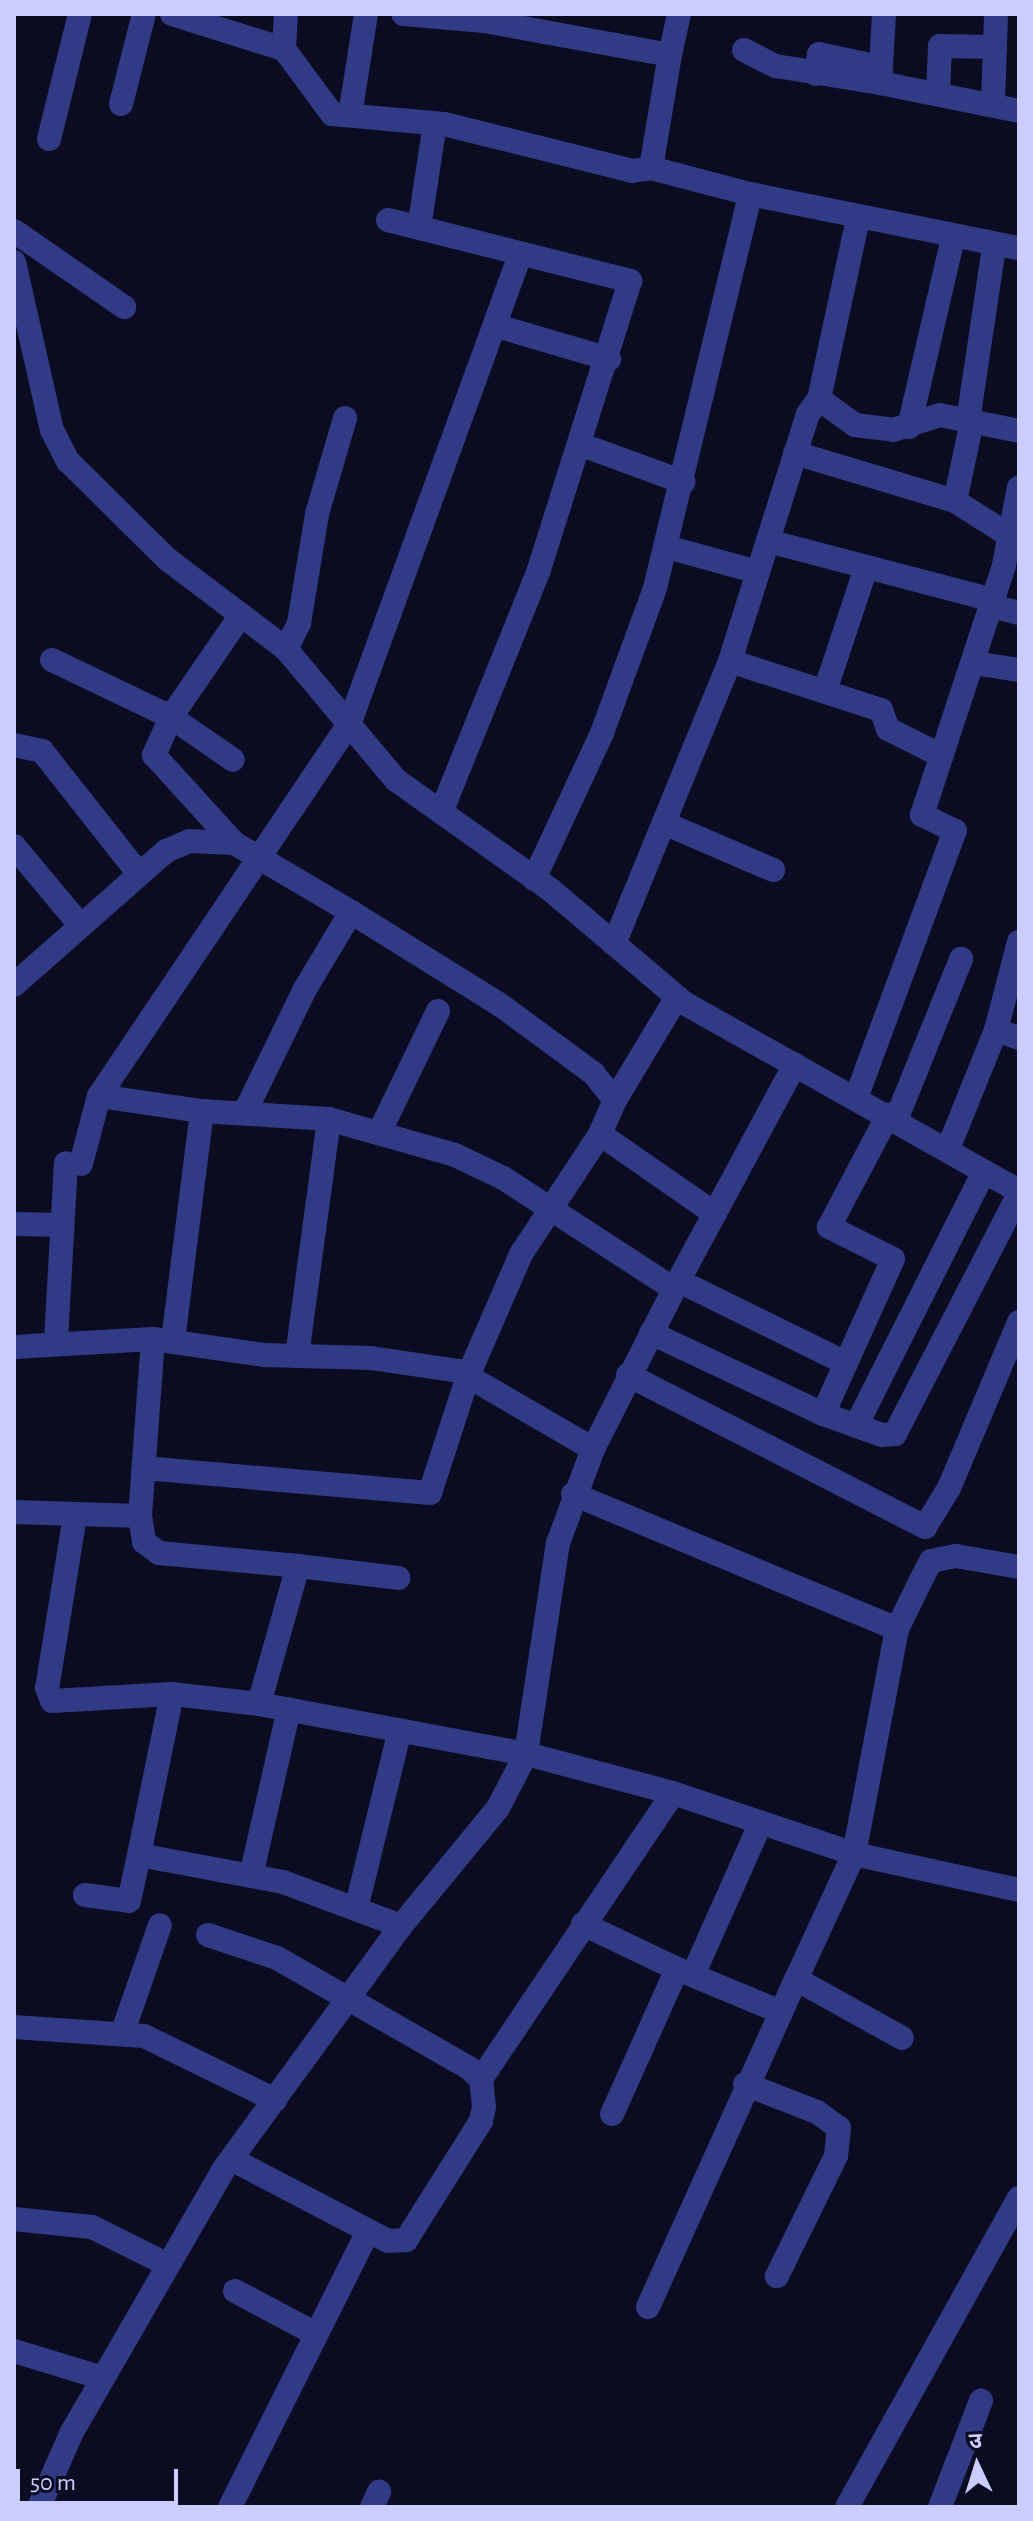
<!DOCTYPE html>
<html>
<head>
<meta charset="utf-8">
<style>
  body { margin:0 }
  #map { position:relative; width:1033px; height:2521px; overflow:hidden; background:#0b0b21; font-family:"Alegreya Sans","Noto Sans Devanagari",sans-serif }
  div>[style] { position:absolute }
  .minor>* { height:24px; margin:-12px; padding:0 12px; transform-origin:12px; border-radius:12px; background:#313a85 }
  span { translate:-50% -50%; white-space:nowrap; text-align:center; line-height:1.15; -webkit-text-stroke:7px #0b0b21; paint-order:stroke }
  .frame { position:absolute; inset:0; border:16px solid #cbcdff; pointer-events:none }
  .north { position:absolute; left:937px; top:2425px; width:80px; height:80px; -webkit-text-stroke:6px #0b0b21; paint-order:stroke; rotate:356deg; font-size:22px; font-weight:700; line-height:32px; text-align:center; color:#cbcdff }
  .north::after { content:''; display:block; margin:auto; width:28px; height:36px; background:#cbcdff; clip-path:polygon(50% 0,100% 100%,50% 72%,0 100%) }
  .scale { position:absolute; left:16px; top:2469px; width:162px; height:36px; box-sizing:border-box; border:4px solid #cbcdff; border-top:0; padding-left:10px; font-size:24px; line-height:28px; white-space:nowrap; color:#cbcdff; -webkit-text-stroke:6px #0b0b21; paint-order:stroke }
</style>
</head>
<body>
<div id="map">
  <div class="minor">
    <i style="left:172px;top:14px;width:117px;rotate:17.4deg"></i>
    <i style="left:284px;top:49px;width:35px;rotate:-87deg"></i>
    <i style="left:884px;top:14px;width:69px;rotate:93.3deg"></i>
    <i style="left:880px;top:83px;width:142px;rotate:11.4deg"></i>
    <i style="left:284px;top:49px;width:81px;rotate:53.6deg"></i>
    <i style="left:332px;top:114px;width:112px;rotate:5.1deg"></i>
    <i style="left:444px;top:124px;width:194px;rotate:14deg"></i>
    <i style="left:632px;top:171px;width:19px;rotate:-9deg"></i>
    <i style="left:651px;top:168px;width:115px;rotate:-80.5deg"></i>
    <i style="left:670px;top:55px;width:189px;rotate:-169.6deg"></i>
    <i style="left:484px;top:21px;width:81px;rotate:-175.1deg"></i>
    <i style="left:744px;top:50px;width:36px;rotate:27deg"></i>
    <i style="left:776px;top:66px;width:105px;rotate:9.3deg"></i>
    <i style="left:670px;top:55px;width:42px;rotate:-77.6deg"></i>
    <i style="left:816px;top:74px;width:20px;rotate:-81deg"></i>
    <i style="left:819px;top:54px;width:62px;rotate:12deg"></i>
    <i style="left:938px;top:94px;width:48px;rotate:-87.6deg"></i>
    <i style="left:940px;top:46px;width:55px;rotate:1deg"></i>
    <i style="left:121px;top:104px;width:93px;rotate:-75.7deg"></i>
    <i style="left:993px;top:105px;width:91px;rotate:-88.1deg"></i>
    <i style="left:350px;top:115px;width:102px;rotate:-81deg"></i>
    <i style="left:49px;top:139px;width:129px;rotate:-76.1deg"></i>
    <i style="left:750px;top:194px;width:274px;rotate:11.4deg"></i>
    <i style="left:388px;top:220px;width:250px;rotate:14.1deg"></i>
    <i style="left:630px;top:281px;width:303px;rotate:107.5deg"></i>
    <i style="left:539px;top:570px;width:261px;rotate:112deg"></i>
    <i style="left:419px;top:228px;width:106px;rotate:-81.3deg"></i>
    <i style="left:14px;top:231px;width:134px;rotate:34.6deg"></i>
    <i style="left:14px;top:262px;width:172px;rotate:77.3deg"></i>
    <i style="left:52px;top:430px;width:35px;rotate:63deg"></i>
    <i style="left:68px;top:461px;width:139px;rotate:44.7deg"></i>
    <i style="left:167px;top:559px;width:149px;rotate:37.1deg"></i>
    <i style="left:286px;top:649px;width:171px;rotate:50deg"></i>
    <i style="left:396px;top:780px;width:191px;rotate:35.4deg"></i>
    <i style="left:552px;top:891px;width:173px;rotate:40.3deg"></i>
    <i style="left:684px;top:1003px;width:384px;rotate:29.3deg"></i>
    <i style="left:497px;top:326px;width:117px;rotate:16.4deg"></i>
    <i style="left:819px;top:399px;width:44px;rotate:35.8deg"></i>
    <i style="left:855px;top:425px;width:38px;rotate:7deg"></i>
    <i style="left:893px;top:430px;width:49px;rotate:-17.7deg"></i>
    <i style="left:940px;top:415px;width:81px;rotate:11.4deg"></i>
    <i style="left:968px;top:421px;width:176px;rotate:-81.5deg"></i>
    <i style="left:909px;top:427px;width:194px;rotate:-76.9deg"></i>
    <i style="left:582px;top:445px;width:108px;rotate:20.1deg"></i>
    <i style="left:795px;top:453px;width:167px;rotate:16.7deg"></i>
    <i style="left:955px;top:501px;width:65px;rotate:32.5deg"></i>
    <i style="left:955px;top:501px;width:81px;rotate:-77.9deg"></i>
    <i style="left:768px;top:541px;width:233px;rotate:14.7deg"></i>
    <i style="left:667px;top:547px;width:94px;rotate:15.4deg"></i>
    <i style="left:991px;top:606px;width:29px;rotate:14deg"></i>
    <i style="left:241px;top:615px;width:124px;rotate:124.5deg"></i>
    <i style="left:171px;top:717px;width:42px;rotate:114.1deg"></i>
    <i style="left:154px;top:755px;width:119px;rotate:47.7deg"></i>
    <i style="left:234px;top:843px;width:136px;rotate:30.5deg"></i>
    <i style="left:286px;top:649px;width:29px;rotate:-63deg"></i>
    <i style="left:299px;top:623px;width:110px;rotate:-80.6deg"></i>
    <i style="left:317px;top:514px;width:100px;rotate:-73.7deg"></i>
    <i style="left:52px;top:660px;width:132px;rotate:25.6deg"></i>
    <i style="left:171px;top:717px;width:75px;rotate:34.7deg"></i>
    <i style="left:730px;top:661px;width:159px;rotate:18deg"></i>
    <i style="left:881px;top:710px;width:20px;rotate:70deg"></i>
    <i style="left:888px;top:729px;width:60px;rotate:26.6deg"></i>
    <i style="left:974px;top:663px;width:46px;rotate:8.8deg"></i>
    <i style="left:825px;top:691px;width:126px;rotate:-71.6deg"></i>
    <i style="left:14px;top:745px;width:29px;rotate:12deg"></i>
    <i style="left:42px;top:751px;width:157px;rotate:51.7deg"></i>
    <i style="left:664px;top:823px;width:119px;rotate:23.3deg"></i>
    <i style="left:14px;top:846px;width:104px;rotate:50.1deg"></i>
    <i style="left:534px;top:879px;width:161px;rotate:-65deg"></i>
    <i style="left:602px;top:733px;width:154px;rotate:-69.9deg"></i>
    <i style="left:655px;top:588px;width:405px;rotate:-76.4deg"></i>
    <i style="left:750px;top:194px;width:102px;rotate:-165.3deg"></i>
    <i style="left:614px;top:944px;width:306px;rotate:-67.7deg"></i>
    <i style="left:730px;top:661px;width:259px;rotate:-72.5deg"></i>
    <i style="left:808px;top:414px;width:19px;rotate:-54deg"></i>
    <i style="left:819px;top:399px;width:185px;rotate:-77.8deg"></i>
    <i style="left:14px;top:985px;width:203px;rotate:-41.4deg"></i>
    <i style="left:166px;top:851px;width:25px;rotate:-23deg"></i>
    <i style="left:189px;top:841px;width:45px;rotate:2.5deg"></i>
    <i style="left:996px;top:1030px;width:24px;rotate:19deg"></i>
    <i style="left:99px;top:1096px;width:104px;rotate:8.3deg"></i>
    <i style="left:856px;top:1098px;width:285px;rotate:-69.7deg"></i>
    <i style="left:955px;top:831px;width:37px;rotate:-154deg"></i>
    <i style="left:922px;top:815px;width:263px;rotate:-71.8deg"></i>
    <i style="left:1004px;top:565px;width:79px;rotate:-79.1deg"></i>
    <i style="left:615px;top:1100px;width:120px;rotate:-59deg"></i>
    <i style="left:245px;top:1112px;width:137px;rotate:-64deg"></i>
    <i style="left:305px;top:989px;width:90px;rotate:-59.1deg"></i>
    <i style="left:351px;top:912px;width:174px;rotate:31.9deg"></i>
    <i style="left:499px;top:1004px;width:117px;rotate:36.3deg"></i>
    <i style="left:593px;top:1073px;width:35px;rotate:51deg"></i>
    <i style="left:615px;top:1100px;width:37px;rotate:114deg"></i>
    <i style="left:896px;top:1120px;width:174px;rotate:-68deg"></i>
    <i style="left:381px;top:1129px;width:131px;rotate:-64.2deg"></i>
    <i style="left:948px;top:1149px;width:128px;rotate:-68deg"></i>
    <i style="left:996px;top:1030px;width:91px;rotate:-75.4deg"></i>
    <i style="left:81px;top:1164px;width:70px;rotate:-75.2deg"></i>
    <i style="left:99px;top:1096px;width:450px;rotate:-56.1deg"></i>
    <i style="left:350px;top:722px;width:498px;rotate:-70deg"></i>
    <i style="left:14px;top:1224px;width:48px;rotate:1.2deg"></i>
    <i style="left:679px;top:1281px;width:186px;rotate:26.2deg"></i>
    <i style="left:674px;top:1289px;width:255px;rotate:-61.7deg"></i>
    <i style="left:651px;top:1333px;width:190px;rotate:25.2deg"></i>
    <i style="left:823px;top:1414px;width:63px;rotate:19.6deg"></i>
    <i style="left:882px;top:1435px;width:13px;rotate:-4deg"></i>
    <i style="left:895px;top:1434px;width:270px;rotate:-62.7deg"></i>
    <i style="left:56px;top:1341px;width:178px;rotate:-86.8deg"></i>
    <i style="left:14px;top:1347px;width:139px;rotate:-3.3deg"></i>
    <i style="left:153px;top:1339px;width:112px;rotate:8.2deg"></i>
    <i style="left:264px;top:1355px;width:107px;rotate:1.6deg"></i>
    <i style="left:371px;top:1358px;width:89px;rotate:8.4deg"></i>
    <i style="left:459px;top:1371px;width:155px;rotate:30.2deg"></i>
    <i style="left:593px;top:1449px;width:179px;rotate:-63.1deg"></i>
    <i style="left:674px;top:1289px;width:204px;rotate:-147deg"></i>
    <i style="left:503px;top:1178px;width:53px;rotate:-154.4deg"></i>
    <i style="left:455px;top:1155px;width:131px;rotate:-164.1deg"></i>
    <i style="left:329px;top:1119px;width:127px;rotate:-176.4deg"></i>
    <i style="left:202px;top:1111px;width:232px;rotate:97.2deg"></i>
    <i style="left:297px;top:1356px;width:239px;rotate:-82.3deg"></i>
    <i style="left:628px;top:1375px;width:334px;rotate:27.1deg"></i>
    <i style="left:925px;top:1527px;width:46px;rotate:-58.4deg"></i>
    <i style="left:949px;top:1488px;width:180px;rotate:-67.1deg"></i>
    <i style="left:823px;top:1414px;width:170px;rotate:-65.7deg"></i>
    <i style="left:893px;top:1259px;width:72px;rotate:-153.4deg"></i>
    <i style="left:829px;top:1227px;width:127px;rotate:-62.2deg"></i>
    <i style="left:856px;top:1426px;width:285px;rotate:-63.3deg"></i>
    <i style="left:144px;top:1468px;width:287px;rotate:5deg"></i>
    <i style="left:430px;top:1493px;width:123px;rotate:-72deg"></i>
    <i style="left:468px;top:1376px;width:133px;rotate:-66.5deg"></i>
    <i style="left:521px;top:1254px;width:144px;rotate:-56.6deg"></i>
    <i style="left:600px;top:1134px;width:140px;rotate:34.8deg"></i>
    <i style="left:573px;top:1494px;width:351px;rotate:22.6deg"></i>
    <i style="left:14px;top:1512px;width:126px;rotate:1.8deg"></i>
    <i style="left:140px;top:1516px;width:177px;rotate:-85.8deg"></i>
    <i style="left:75px;top:1516px;width:174px;rotate:99.2deg"></i>
    <i style="left:47px;top:1688px;width:14px;rotate:69deg"></i>
    <i style="left:52px;top:1701px;width:120px;rotate:-3.3deg"></i>
    <i style="left:140px;top:1516px;width:26px;rotate:81deg"></i>
    <i style="left:144px;top:1542px;width:19px;rotate:36deg"></i>
    <i style="left:159px;top:1553px;width:140px;rotate:5.3deg"></i>
    <i style="left:298px;top:1566px;width:143px;rotate:105.8deg"></i>
    <i style="left:298px;top:1566px;width:101px;rotate:6.8deg"></i>
    <i style="left:1019px;top:1567px;width:64px;rotate:-170.1deg"></i>
    <i style="left:956px;top:1556px;width:25px;rotate:169deg"></i>
    <i style="left:931px;top:1561px;width:19px;rotate:118deg"></i>
    <i style="left:922px;top:1578px;width:57px;rotate:116.1deg"></i>
    <i style="left:897px;top:1629px;width:229px;rotate:100.8deg"></i>
    <i style="left:854px;top:1854px;width:169px;rotate:12.3deg"></i>
    <i style="left:673px;top:1793px;width:191px;rotate:18.6deg"></i>
    <i style="left:854px;top:1854px;width:174px;rotate:114.8deg"></i>
    <i style="left:251px;top:1876px;width:171px;rotate:-77.2deg"></i>
    <i style="left:85px;top:1895px;width:44px;rotate:7.8deg"></i>
    <i style="left:129px;top:1901px;width:47px;rotate:-77.7deg"></i>
    <i style="left:356px;top:1909px;width:184px;rotate:-76.2deg"></i>
    <i style="left:583px;top:1924px;width:104px;rotate:25.6deg"></i>
    <i style="left:677px;top:1969px;width:159px;rotate:114.1deg"></i>
    <i style="left:208px;top:1935px;width:73px;rotate:18.4deg"></i>
    <i style="left:277px;top:1958px;width:221px;rotate:29.8deg"></i>
    <i style="left:469px;top:2068px;width:16px;rotate:43deg"></i>
    <i style="left:481px;top:2079px;width:28px;rotate:84deg"></i>
    <i style="left:484px;top:2107px;width:14px;rotate:102deg"></i>
    <i style="left:481px;top:2121px;width:141px;rotate:122.2deg"></i>
    <i style="left:406px;top:2240px;width:18px;rotate:177deg"></i>
    <i style="left:388px;top:2241px;width:177px;rotate:-152.4deg"></i>
    <i style="left:693px;top:1975px;width:167px;rotate:-66deg"></i>
    <i style="left:796px;top:1979px;width:121px;rotate:29.1deg"></i>
    <i style="left:14px;top:2027px;width:130px;rotate:4deg"></i>
    <i style="left:144px;top:2036px;width:146px;rotate:26deg"></i>
    <i style="left:122px;top:2034px;width:115px;rotate:-70.8deg"></i>
    <i style="left:481px;top:2079px;width:344px;rotate:-56.1deg"></i>
    <i style="left:673px;top:1793px;width:152px;rotate:-165.1deg"></i>
    <i style="left:526px;top:1754px;width:213px;rotate:-81.4deg"></i>
    <i style="left:558px;top:1543px;width:100px;rotate:-69.6deg"></i>
    <i style="left:745px;top:2084px;width:77px;rotate:21.3deg"></i>
    <i style="left:817px;top:2112px;width:27px;rotate:36deg"></i>
    <i style="left:839px;top:2128px;width:28px;rotate:96deg"></i>
    <i style="left:836px;top:2156px;width:134px;rotate:116.2deg"></i>
    <i style="left:14px;top:2219px;width:78px;rotate:5.9deg"></i>
    <i style="left:92px;top:2227px;width:85px;rotate:26.6deg"></i>
    <i style="left:235px;top:2291px;width:92px;rotate:28deg"></i>
    <i style="left:648px;top:2307px;width:324px;rotate:-65.7deg"></i>
    <i style="left:781px;top:2012px;width:113px;rotate:-157.5deg"></i>
    <i style="left:14px;top:2351px;width:93px;rotate:16.9deg"></i>
    <i style="left:39px;top:2507px;width:82px;rotate:-66.3deg"></i>
    <i style="left:72px;top:2432px;width:302px;rotate:-60deg"></i>
    <i style="left:223px;top:2170px;width:302px;rotate:-53.9deg"></i>
    <i style="left:401px;top:1926px;width:153px;rotate:-50.6deg"></i>
    <i style="left:498px;top:1808px;width:61px;rotate:-62.6deg"></i>
    <i style="left:526px;top:1754px;width:272px;rotate:-169.4deg"></i>
    <i style="left:259px;top:1704px;width:88px;rotate:-173.4deg"></i>
    <i style="left:172px;top:1694px;width:164px;rotate:101.6deg"></i>
    <i style="left:139px;top:1855px;width:147px;rotate:10.6deg"></i>
    <i style="left:283px;top:1882px;width:126px;rotate:20.4deg"></i>
    <i style="left:230px;top:2507px;width:309px;rotate:-63.4deg"></i>
    <i style="left:372px;top:2507px;width:17px;rotate:-65deg"></i>
    <i style="left:847px;top:2507px;width:354px;rotate:-60.9deg"></i>
    <i style="left:940px;top:2507px;width:114px;rotate:-68.9deg"></i>
  </div>
  <div class="frame"></div>
  <div class="north">उ</div>
  <div class="scale">50 m</div>
</div>
</body>
</html>
